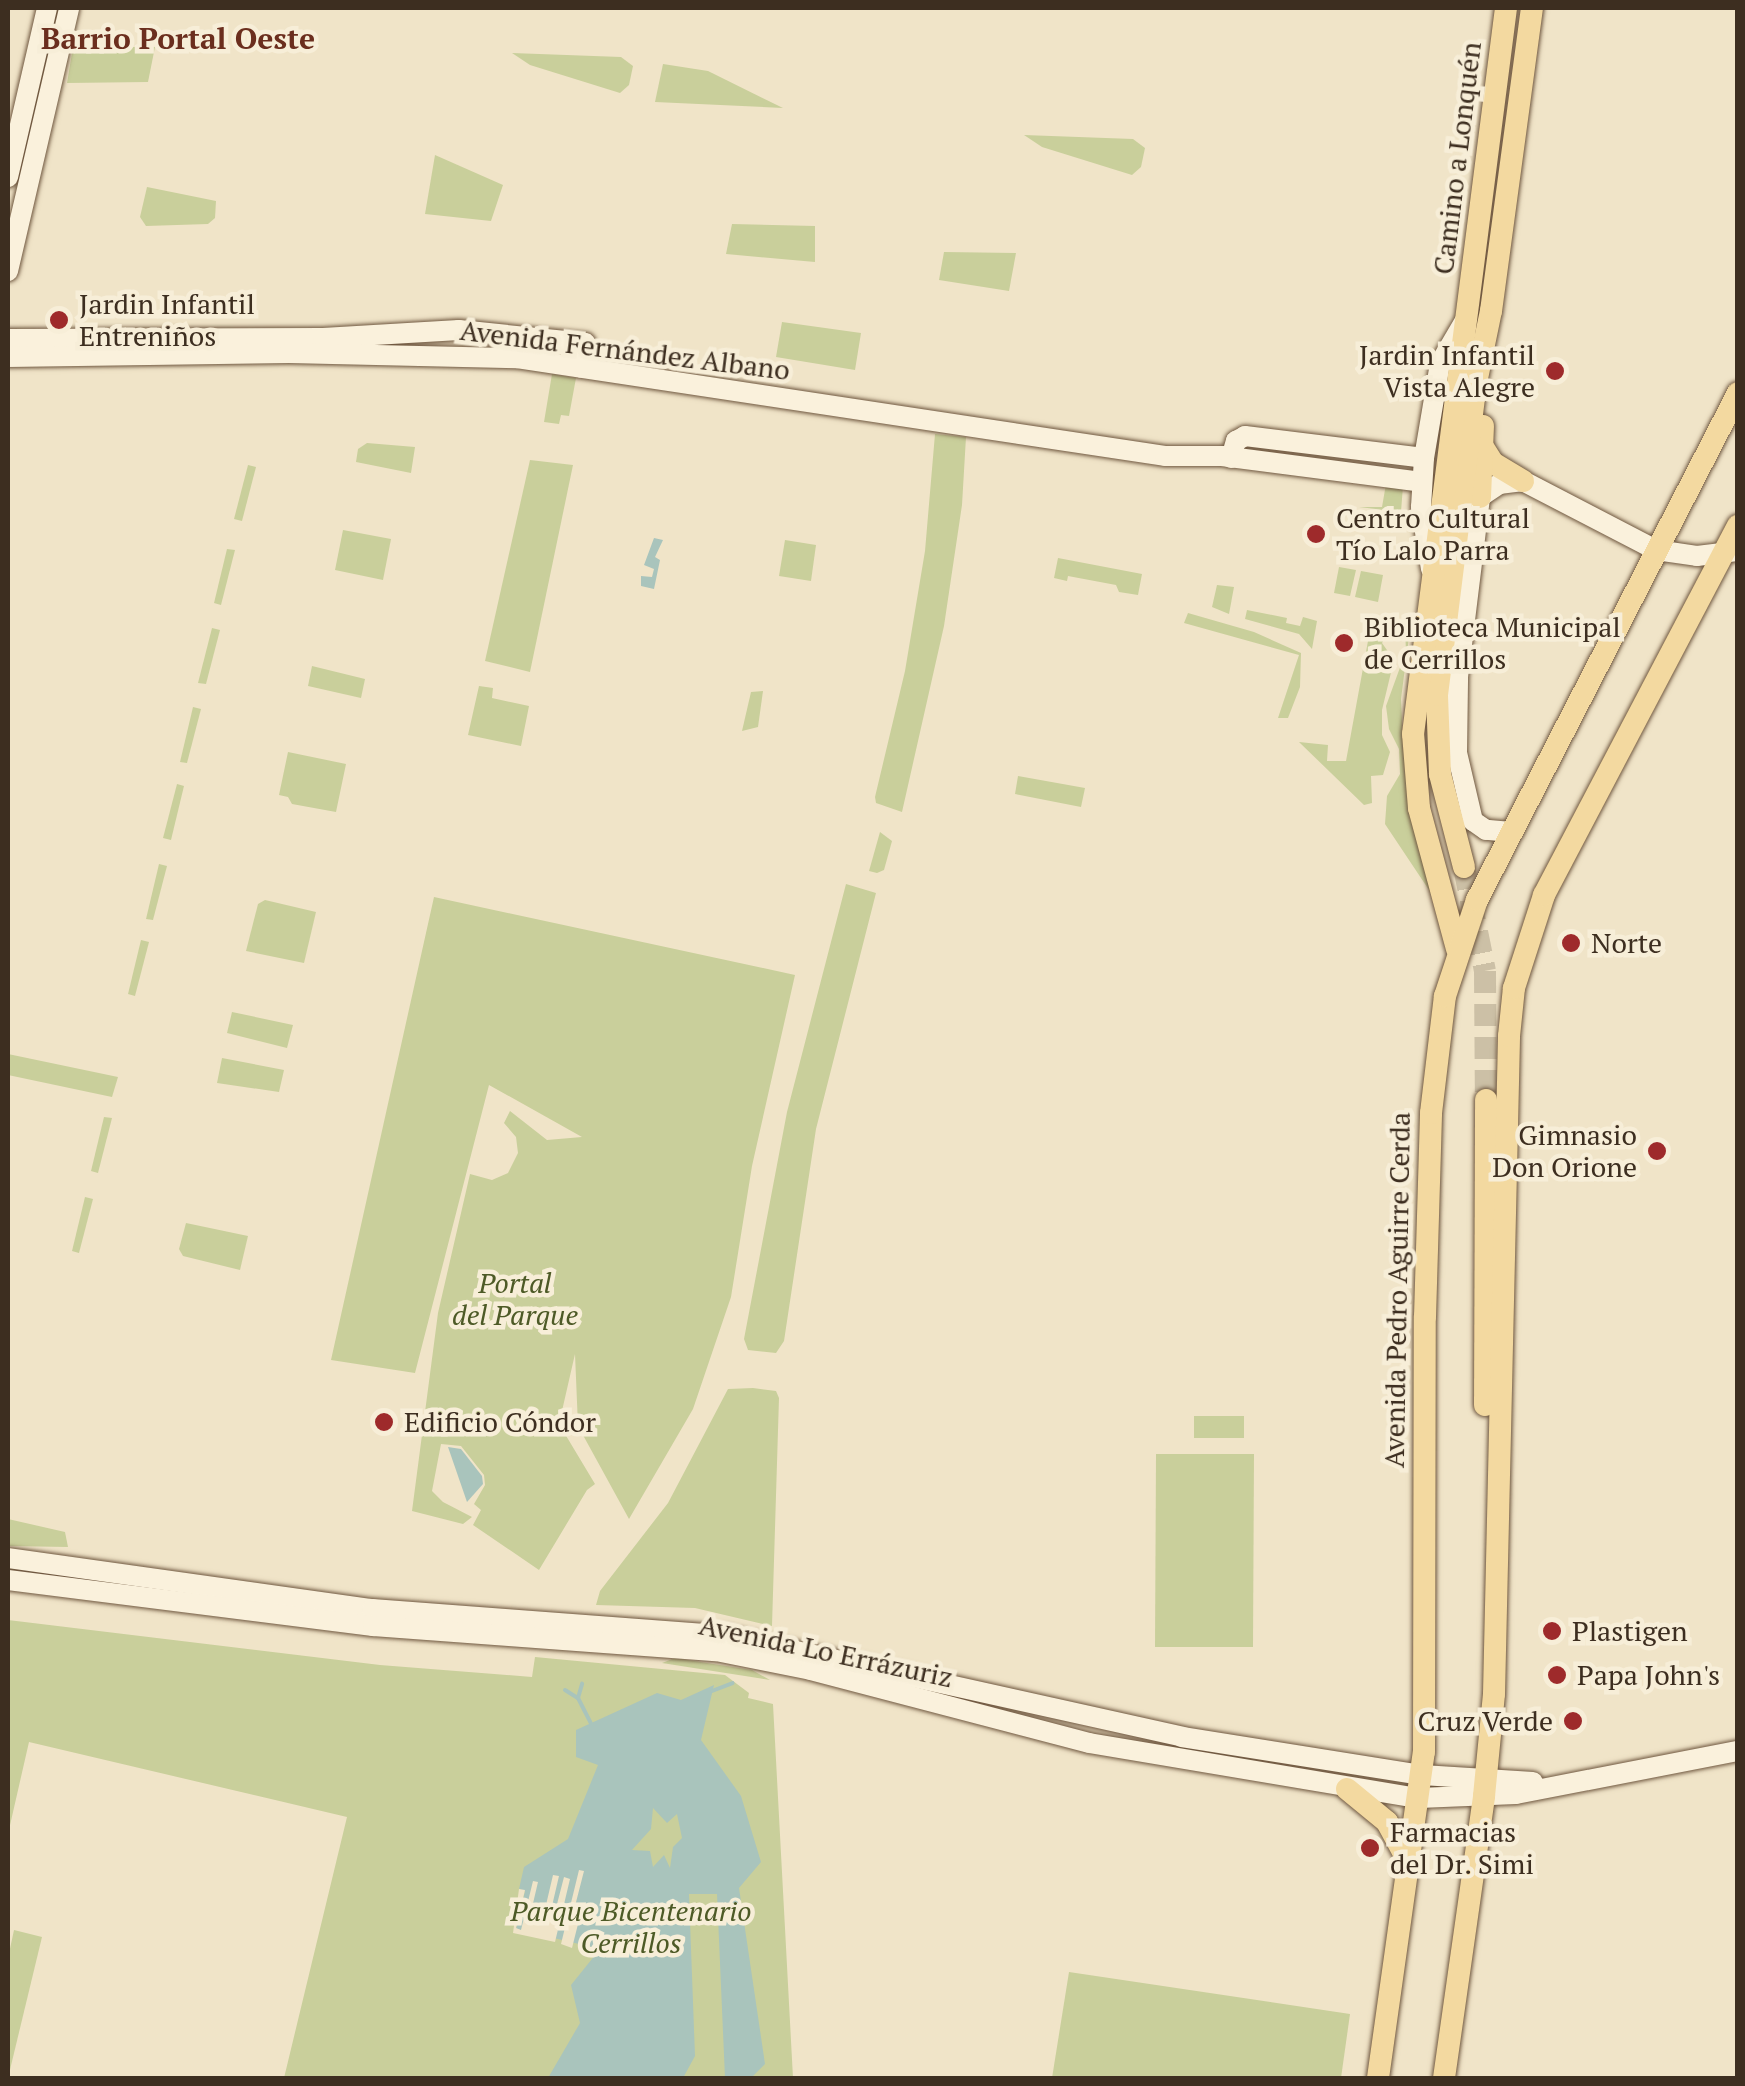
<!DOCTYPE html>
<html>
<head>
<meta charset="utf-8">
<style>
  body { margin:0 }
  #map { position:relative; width:1745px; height:2086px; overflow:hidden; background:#f0e4c8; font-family:"PT Serif",serif }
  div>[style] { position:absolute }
  .green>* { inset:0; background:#c9cf9b }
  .water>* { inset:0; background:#a9c4bc }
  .pier>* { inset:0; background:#f0e4c8 }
  .stream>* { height:4px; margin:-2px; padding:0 2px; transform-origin:2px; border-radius:2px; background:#a9c4bc }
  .primary-tunnel>* { height:22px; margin-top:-11px; transform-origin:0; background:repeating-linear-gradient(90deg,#ccc0a6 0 22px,transparent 0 33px) }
  .roads { filter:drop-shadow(0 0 2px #6f573f) drop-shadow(0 0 2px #6f573f) }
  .secondary>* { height:20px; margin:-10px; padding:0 10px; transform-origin:10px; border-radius:10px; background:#faf1dc }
  .primary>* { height:22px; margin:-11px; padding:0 11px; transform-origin:11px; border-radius:11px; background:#f3d9a0 }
  .dots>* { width:28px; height:28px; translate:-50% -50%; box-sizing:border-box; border:5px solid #f7eed8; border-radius:50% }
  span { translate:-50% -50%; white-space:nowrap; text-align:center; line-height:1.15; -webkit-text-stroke:9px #f7eed8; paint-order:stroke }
  .street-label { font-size:28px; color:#3d2e20 }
  .poi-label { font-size:28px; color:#3d2e20 }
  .left { translate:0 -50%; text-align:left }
  .right { translate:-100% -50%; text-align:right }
  .park-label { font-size:28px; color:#4d5a26; font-style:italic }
  .neighbourhood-label { font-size:30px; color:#6b2e1e; font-weight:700 }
  .frame { position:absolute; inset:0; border:10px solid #3d2e20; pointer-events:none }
</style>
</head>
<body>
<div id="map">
  <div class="green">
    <i style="clip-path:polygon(73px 47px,155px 47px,148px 82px,67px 83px)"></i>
    <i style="clip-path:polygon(512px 53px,621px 57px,633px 66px,629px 85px,620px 93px,530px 65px)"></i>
    <i style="clip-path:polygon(663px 64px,708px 71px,783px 108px,655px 102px)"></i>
    <i style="clip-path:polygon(1024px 135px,1133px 139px,1145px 148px,1141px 167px,1132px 175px,1042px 147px)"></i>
    <i style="clip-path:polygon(435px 155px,503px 185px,491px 221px,425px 214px)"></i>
    <i style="clip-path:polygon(147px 187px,216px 201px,215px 218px,208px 224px,146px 226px,140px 217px)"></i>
    <i style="clip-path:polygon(732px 224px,815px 226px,815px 262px,726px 254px)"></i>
    <i style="clip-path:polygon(944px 252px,1016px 253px,1009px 291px,939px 280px)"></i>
    <i style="clip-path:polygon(782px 322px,861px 333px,855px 370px,776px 357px)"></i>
    <i style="clip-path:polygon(552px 374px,576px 378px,569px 416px,561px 415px,559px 424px,544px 422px)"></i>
    <i style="clip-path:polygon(935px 434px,966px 437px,962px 505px,944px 626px,902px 812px,876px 803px,875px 797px,905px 671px,925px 551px)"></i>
    <i style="clip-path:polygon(367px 443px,415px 447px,411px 473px,356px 462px,358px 449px)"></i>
    <i style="clip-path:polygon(530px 460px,573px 465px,530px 672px,485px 661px)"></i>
    <i style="clip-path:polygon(248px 465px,256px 467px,242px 521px,234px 519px)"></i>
    <i style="clip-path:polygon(1386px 484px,1403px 486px,1401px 512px,1359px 507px,1382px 507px)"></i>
    <i style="clip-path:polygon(343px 530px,391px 539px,383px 580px,335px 570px)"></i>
    <i style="clip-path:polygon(785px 540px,816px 545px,811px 581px,779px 576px)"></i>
    <i style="clip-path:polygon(227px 549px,235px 550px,221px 605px,214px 603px)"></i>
    <i style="clip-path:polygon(1058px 558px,1142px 574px,1138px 595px,1119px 592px,1116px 585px,1068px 576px,1067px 581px,1054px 578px)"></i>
    <i style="clip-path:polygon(1339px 567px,1356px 570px,1350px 596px,1334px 593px)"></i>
    <i style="clip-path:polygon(1361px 571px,1383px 575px,1378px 602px,1355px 597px)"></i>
    <i style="clip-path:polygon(1217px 585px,1234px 587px,1229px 614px,1212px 607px)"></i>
    <i style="clip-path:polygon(1247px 610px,1287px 618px,1286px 623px,1300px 626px,1303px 617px,1317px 621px,1312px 649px,1299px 634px,1245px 619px)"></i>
    <i style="clip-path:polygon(1188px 613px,1254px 632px,1301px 653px,1300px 687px,1288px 718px,1278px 718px,1299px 655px,1184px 623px)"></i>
    <i style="clip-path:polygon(1377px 627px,1390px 629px,1382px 643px,1394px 660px,1382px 710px,1382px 735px,1390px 752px,1383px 775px,1371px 776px,1372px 803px,1364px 805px,1299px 742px,1328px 745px,1327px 761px,1346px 761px,1370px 630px)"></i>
    <i style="clip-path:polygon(212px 628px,220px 630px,206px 684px,198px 683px)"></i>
    <i style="clip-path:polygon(1405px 629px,1410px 629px,1401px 699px,1403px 743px,1435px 899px,1385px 824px,1387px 796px,1400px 774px,1399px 749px,1389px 729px,1386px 706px,1406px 651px)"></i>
    <i style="clip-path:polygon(312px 666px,365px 679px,361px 698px,308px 686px)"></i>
    <i style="clip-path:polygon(479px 686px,493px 688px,492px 698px,529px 706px,521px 746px,468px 735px)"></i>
    <i style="clip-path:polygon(763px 691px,758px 727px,742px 731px,751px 692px)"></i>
    <i style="clip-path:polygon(193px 707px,201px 709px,187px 763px,180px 762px)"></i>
    <i style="clip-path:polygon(288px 752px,346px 764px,336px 812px,292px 804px,288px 797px,279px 795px)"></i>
    <i style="clip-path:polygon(1018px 776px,1085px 788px,1081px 807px,1015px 794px)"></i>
    <i style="clip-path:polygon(177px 784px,184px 786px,171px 840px,163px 838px)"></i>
    <i style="clip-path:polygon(880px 832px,892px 841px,884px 870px,877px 873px,869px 871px)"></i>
    <i style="clip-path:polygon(159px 864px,167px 866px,153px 920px,146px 919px)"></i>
    <i style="clip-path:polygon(846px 884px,876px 893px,816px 1129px,784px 1341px,776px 1353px,748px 1350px,744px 1339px,787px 1112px)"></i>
    <i style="clip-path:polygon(434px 897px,795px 975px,752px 1166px,731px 1297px,693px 1409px,629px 1519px,578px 1426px,575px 1354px,559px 1424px,595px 1484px,587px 1490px,539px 1570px,473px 1525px,481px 1510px,474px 1504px,485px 1485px,484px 1475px,461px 1446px,441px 1444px,432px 1491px,443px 1502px,472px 1517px,463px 1524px,412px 1511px,438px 1313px,470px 1174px,492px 1180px,508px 1173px,518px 1153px,516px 1137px,504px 1123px,510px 1111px,547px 1140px,582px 1137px,489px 1085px,415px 1373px,331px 1360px)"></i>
    <i style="clip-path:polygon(265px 900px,316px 912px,304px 963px,246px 951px,258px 904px)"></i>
    <i style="clip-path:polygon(141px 940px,149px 942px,135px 996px,128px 994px)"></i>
    <i style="clip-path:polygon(232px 1012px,293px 1025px,287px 1048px,227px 1033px)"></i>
    <i style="clip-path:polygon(8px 1054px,118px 1077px,112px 1097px,8px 1075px)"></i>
    <i style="clip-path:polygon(222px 1058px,284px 1070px,279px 1092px,217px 1083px)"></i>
    <i style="clip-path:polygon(104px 1117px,112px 1118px,98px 1173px,91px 1171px)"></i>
    <i style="clip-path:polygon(85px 1197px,93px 1199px,79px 1253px,72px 1251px)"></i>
    <i style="clip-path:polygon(186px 1223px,248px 1236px,240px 1270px,183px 1256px,179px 1249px)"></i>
    <i style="clip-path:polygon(753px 1388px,776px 1391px,779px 1398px,772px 1626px,695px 1608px,596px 1605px,600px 1591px,668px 1503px,728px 1389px)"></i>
    <i style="clip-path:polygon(1194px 1416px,1244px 1416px,1244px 1438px,1194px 1438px)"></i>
    <i style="clip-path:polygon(1156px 1454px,1254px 1454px,1253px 1647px,1155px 1647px)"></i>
    <i style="clip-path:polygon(8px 1519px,65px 1532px,68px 1547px,8px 1546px)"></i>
    <i style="clip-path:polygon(8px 1620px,380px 1665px,532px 1677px,535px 1657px,725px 1675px,749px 1693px,748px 1698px,773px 1704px,793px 2078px,284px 2078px,347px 1817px,29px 1742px,8px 1834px)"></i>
    <i style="clip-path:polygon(675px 1658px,752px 1670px,770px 1680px,662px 1663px)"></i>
    <i style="clip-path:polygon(14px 1930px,42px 1937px,8px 2078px,8px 1958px)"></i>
    <i style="clip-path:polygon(1069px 1972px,1350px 2014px,1341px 2078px,1052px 2078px)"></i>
  </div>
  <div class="water">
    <i style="clip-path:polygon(654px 538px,663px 540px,655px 557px,660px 560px,654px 589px,641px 586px,641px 576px,652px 577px,654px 569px,644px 565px)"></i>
    <i style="clip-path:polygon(448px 1447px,461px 1449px,482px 1476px,483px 1484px,467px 1502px)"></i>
    <i style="clip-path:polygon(evenodd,714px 1685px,701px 1740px,741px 1796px,761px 1862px,739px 1888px,765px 2064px,751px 2078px,725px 2078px,717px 1894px,689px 1894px,695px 2056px,683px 2078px,548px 2078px,580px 2023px,571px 1985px,600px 1949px,516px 1929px,525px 1891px,519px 1889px,524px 1867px,568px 1839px,598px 1765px,576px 1757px,576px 1730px,657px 1693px,681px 1700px,714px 1685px,653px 1808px,667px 1823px,677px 1814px,682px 1838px,673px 1847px,670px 1868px,664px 1855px,653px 1867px,650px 1851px,632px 1850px,651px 1829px,653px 1808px)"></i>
  </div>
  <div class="pier">
    <i style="clip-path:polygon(579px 1870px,584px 1871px,574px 1910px,581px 1912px,572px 1948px,561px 1944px)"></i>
    <i style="clip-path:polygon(553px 1875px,559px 1876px,552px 1906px,556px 1908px,564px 1877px,570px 1879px,555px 1942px,513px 1933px,519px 1889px,525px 1890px,516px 1928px,521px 1930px,533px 1881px,538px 1882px,531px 1912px,542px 1922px)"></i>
  </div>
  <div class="stream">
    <i style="left:565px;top:1690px;width:15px;rotate:32deg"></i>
    <i style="left:578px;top:1698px;width:28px;rotate:63deg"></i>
    <i style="left:712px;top:1691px;width:22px;rotate:-21deg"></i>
    <i style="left:578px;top:1698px;width:15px;rotate:-74deg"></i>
  </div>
  <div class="primary-tunnel">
    <i style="left:1464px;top:867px;width:106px;rotate:78.6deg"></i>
    <i style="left:1485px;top:971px;width:129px;rotate:89.6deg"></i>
  </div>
  <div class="roads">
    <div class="secondary">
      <i style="left:8px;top:177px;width:173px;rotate:-77deg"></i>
      <i style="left:8px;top:271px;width:270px;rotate:-76.9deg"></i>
      <i style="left:8px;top:339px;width:315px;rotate:-0.2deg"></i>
      <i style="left:323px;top:338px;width:136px;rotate:-3.4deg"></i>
      <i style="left:459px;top:330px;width:127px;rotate:5.9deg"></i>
      <i style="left:585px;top:343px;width:25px;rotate:101deg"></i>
      <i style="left:8px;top:357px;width:281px;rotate:-0.8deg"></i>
      <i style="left:289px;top:353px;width:228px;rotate:1.3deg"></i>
      <i style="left:517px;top:358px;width:655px;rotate:8.6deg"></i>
      <i style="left:1165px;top:456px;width:57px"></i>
      <i style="left:1222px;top:456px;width:201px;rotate:7.4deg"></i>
      <i style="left:1231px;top:458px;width:18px;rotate:-74deg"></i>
      <i style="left:1236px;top:441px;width:10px;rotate:-29deg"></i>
      <i style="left:1245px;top:436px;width:180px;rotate:7deg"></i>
      <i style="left:1431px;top:569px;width:63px;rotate:-99.2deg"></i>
      <i style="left:1421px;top:507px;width:49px;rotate:-86.5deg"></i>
      <i style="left:1424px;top:458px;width:96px;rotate:-80.4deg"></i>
      <i style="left:1440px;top:363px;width:53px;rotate:-59.6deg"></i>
      <i style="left:1511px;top:832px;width:25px;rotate:-175deg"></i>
      <i style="left:1486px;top:830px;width:16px;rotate:-145deg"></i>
      <i style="left:1473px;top:821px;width:70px;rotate:-103.2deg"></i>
      <i style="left:1457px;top:753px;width:76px;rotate:-89.2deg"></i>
      <i style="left:1458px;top:677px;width:181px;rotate:-83deg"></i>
      <i style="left:1480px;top:497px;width:23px;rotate:-34deg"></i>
      <i style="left:1499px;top:484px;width:24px;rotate:-7deg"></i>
      <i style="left:1523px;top:481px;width:150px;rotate:27.4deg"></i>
      <i style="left:1656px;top:550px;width:41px;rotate:8.3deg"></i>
      <i style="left:1697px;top:556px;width:40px;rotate:-7.1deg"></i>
      <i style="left:8px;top:1558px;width:368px;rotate:8deg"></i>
      <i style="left:372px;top:1609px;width:357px;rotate:4.3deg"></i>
      <i style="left:728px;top:1636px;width:465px;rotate:12.5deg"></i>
      <i style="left:1182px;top:1737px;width:243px;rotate:9deg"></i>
      <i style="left:1422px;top:1775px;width:111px;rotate:3.6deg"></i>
      <i style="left:8px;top:1580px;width:368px;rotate:7.2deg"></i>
      <i style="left:373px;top:1626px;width:344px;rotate:4.2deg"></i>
      <i style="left:716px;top:1651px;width:97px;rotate:11.3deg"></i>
      <i style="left:811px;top:1670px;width:287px;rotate:14.7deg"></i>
      <i style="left:1089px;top:1743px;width:335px;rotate:9.5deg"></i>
      <i style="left:1419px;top:1798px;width:97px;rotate:-2.4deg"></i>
      <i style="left:1516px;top:1794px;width:226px;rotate:-11deg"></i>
    </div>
    <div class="primary">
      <i style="left:1483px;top:447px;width:19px;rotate:58deg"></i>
      <i style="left:1493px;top:463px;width:35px;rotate:31deg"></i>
      <i style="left:1480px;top:497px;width:71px;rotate:-87.6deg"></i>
      <i style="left:1464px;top:867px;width:96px;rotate:-104.5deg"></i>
      <i style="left:1440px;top:774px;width:79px;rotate:-92.2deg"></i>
      <i style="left:1437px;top:695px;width:309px;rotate:-82.9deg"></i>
      <i style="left:1475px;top:388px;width:79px;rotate:-78.3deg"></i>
      <i style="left:1491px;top:311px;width:306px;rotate:-82.3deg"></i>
      <i style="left:1457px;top:949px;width:146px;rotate:-105.1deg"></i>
      <i style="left:1419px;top:808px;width:74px;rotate:-94.6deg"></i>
      <i style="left:1413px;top:734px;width:732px;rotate:-82.7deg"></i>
      <i style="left:1485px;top:1405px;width:305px;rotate:-89.8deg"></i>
      <i style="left:1347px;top:1789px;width:52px;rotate:39.5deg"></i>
      <i style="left:1387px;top:1822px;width:47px;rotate:61.8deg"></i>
      <i style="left:1378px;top:2078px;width:329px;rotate:-82deg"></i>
      <i style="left:1424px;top:1752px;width:435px;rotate:-89.9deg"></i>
      <i style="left:1425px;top:1317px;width:204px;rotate:-88.3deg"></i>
      <i style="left:1431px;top:1113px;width:118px;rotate:-83.2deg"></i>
      <i style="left:1445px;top:996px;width:101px;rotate:-71.6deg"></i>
      <i style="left:1477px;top:900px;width:570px;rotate:-62.76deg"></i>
      <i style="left:1444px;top:2078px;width:285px;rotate:-81.9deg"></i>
      <i style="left:1484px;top:1796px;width:102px;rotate:-84.4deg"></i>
      <i style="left:1494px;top:1694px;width:658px;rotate:-88.69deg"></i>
      <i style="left:1509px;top:1036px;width:48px;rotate:-84.1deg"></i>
      <i style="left:1514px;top:988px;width:98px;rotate:-72.1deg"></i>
      <i style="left:1544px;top:895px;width:417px;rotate:-62.3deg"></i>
    </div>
  </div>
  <div class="dots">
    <i style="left:59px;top:320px;background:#9e2a2b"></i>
    <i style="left:1555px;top:371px;background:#9e2a2b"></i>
    <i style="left:1316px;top:534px;background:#9e2a2b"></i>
    <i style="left:1344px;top:643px;background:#9e2a2b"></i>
    <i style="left:1571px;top:943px;background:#9e2a2b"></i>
    <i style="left:1657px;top:1151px;background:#9e2a2b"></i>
    <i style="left:384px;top:1422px;background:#9e2a2b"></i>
    <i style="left:1552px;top:1631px;background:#9e2a2b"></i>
    <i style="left:1557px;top:1675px;background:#9e2a2b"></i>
    <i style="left:1573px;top:1721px;background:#9e2a2b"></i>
    <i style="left:1370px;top:1848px;background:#9e2a2b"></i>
  </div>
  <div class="street-label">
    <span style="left:1457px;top:158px;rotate:-83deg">Camino a Lonquén</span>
    <span style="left:625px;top:350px;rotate:7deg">Avenida Fernández Albano</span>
    <span style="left:1397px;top:1290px;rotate:-89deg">Avenida Pedro Aguirre Cerda</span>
    <span style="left:826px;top:1651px;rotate:12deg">Avenida Lo Errázuriz</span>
  </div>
  <div class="poi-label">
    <span class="left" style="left:79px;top:320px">Jardin Infantil<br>Entreniños</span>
    <span class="right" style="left:1535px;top:371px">Jardin Infantil<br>Vista Alegre</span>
    <span class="left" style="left:1336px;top:534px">Centro Cultural<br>Tío Lalo Parra</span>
    <span class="left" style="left:1364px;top:643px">Biblioteca Municipal<br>de Cerrillos</span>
    <span class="left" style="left:1591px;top:943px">Norte</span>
    <span class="right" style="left:1637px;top:1151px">Gimnasio<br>Don Orione</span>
    <span class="left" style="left:404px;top:1422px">Edificio Cóndor</span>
    <span class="left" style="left:1572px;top:1631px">Plastigen</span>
    <span class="left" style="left:1577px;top:1675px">Papa John's</span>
    <span class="right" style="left:1553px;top:1721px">Cruz Verde</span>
    <span class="left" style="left:1390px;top:1848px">Farmacias<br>del Dr. Simi</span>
  </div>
  <div class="park-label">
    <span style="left:515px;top:1299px">Portal<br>del Parque</span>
    <span style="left:631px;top:1927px">Parque Bicentenario<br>Cerrillos</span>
  </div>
  <div class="neighbourhood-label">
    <span style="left:178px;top:38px">Barrio Portal Oeste</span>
  </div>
  <div class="frame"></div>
</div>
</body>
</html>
